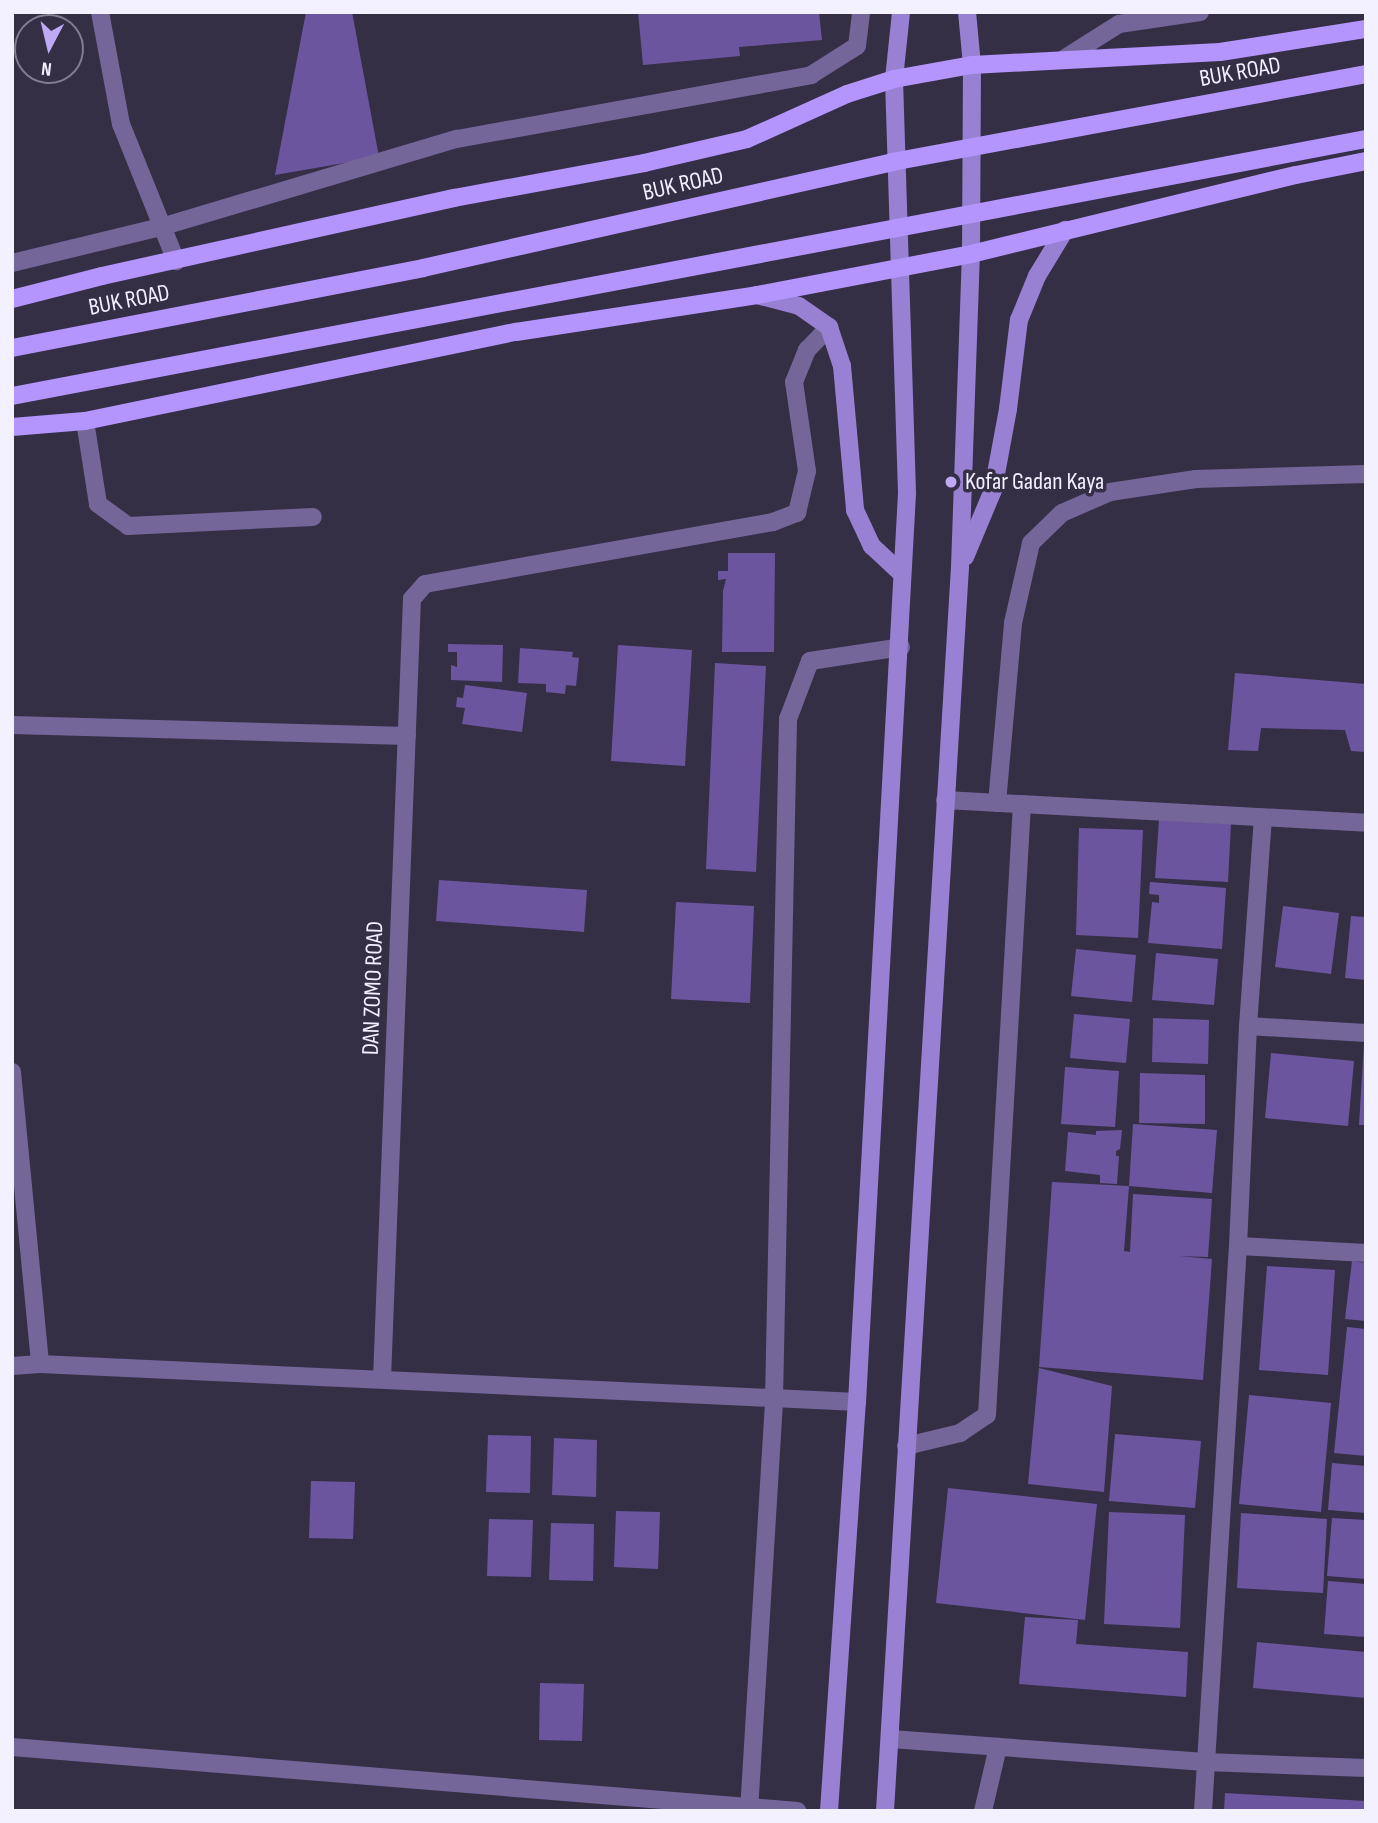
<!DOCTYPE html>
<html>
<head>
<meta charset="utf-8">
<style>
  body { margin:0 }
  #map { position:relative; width:1378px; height:1823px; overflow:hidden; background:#352f46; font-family:"Sofia Sans Condensed",sans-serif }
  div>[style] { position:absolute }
  .building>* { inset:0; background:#6c559f }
  .service>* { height:18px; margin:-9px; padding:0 9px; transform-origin:9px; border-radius:9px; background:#746699 }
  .minor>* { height:18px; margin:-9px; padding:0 9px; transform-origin:9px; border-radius:9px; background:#746699 }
  .secondary>* { height:18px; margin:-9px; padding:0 9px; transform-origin:9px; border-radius:9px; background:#9881d2 }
  .primary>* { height:18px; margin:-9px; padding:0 9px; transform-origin:9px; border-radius:9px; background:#b495fe }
  .dots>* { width:19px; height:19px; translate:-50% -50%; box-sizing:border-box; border:4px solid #352f46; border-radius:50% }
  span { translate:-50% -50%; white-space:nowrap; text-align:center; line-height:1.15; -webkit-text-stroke:7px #352f46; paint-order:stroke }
  .street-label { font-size:24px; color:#f3f0ff }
  .poi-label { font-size:24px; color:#f3f0ff }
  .left { translate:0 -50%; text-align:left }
  .frame { position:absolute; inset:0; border:14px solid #f3f0ff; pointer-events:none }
  .north { position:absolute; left:14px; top:14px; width:70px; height:70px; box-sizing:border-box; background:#352f46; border:2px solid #817c90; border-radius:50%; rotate:187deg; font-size:19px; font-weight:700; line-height:28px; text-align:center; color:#f3f0ff }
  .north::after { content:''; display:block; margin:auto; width:24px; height:32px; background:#bea9f5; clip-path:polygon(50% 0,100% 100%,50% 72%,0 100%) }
</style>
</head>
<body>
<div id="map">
  <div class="building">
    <i style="clip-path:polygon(306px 12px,352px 12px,379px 157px,275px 175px)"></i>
    <i style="clip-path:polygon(638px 12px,819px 12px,822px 40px,739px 47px,740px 56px,643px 65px)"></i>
    <i style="clip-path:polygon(728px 553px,775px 553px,774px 652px,722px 652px,723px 591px,726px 579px,718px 580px,718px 571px,728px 571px)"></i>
    <i style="clip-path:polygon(448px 644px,503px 645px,502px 682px,451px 680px,451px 665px,457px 667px,457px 652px,448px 652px)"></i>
    <i style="clip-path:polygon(618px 645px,692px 650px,685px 766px,611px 761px)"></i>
    <i style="clip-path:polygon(520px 648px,573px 652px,572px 657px,579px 658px,576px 686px,566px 685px,565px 694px,546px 692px,546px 684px,518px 683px)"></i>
    <i style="clip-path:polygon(715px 663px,766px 666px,756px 872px,706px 869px)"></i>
    <i style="clip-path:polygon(1235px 673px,1366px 684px,1366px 752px,1351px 751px,1345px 730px,1261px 728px,1258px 751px,1228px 750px)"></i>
    <i style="clip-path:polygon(465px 685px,527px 693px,522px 732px,462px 724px,465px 708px,456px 707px,457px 697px,463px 698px)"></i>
    <i style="clip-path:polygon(1159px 820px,1231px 824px,1228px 882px,1155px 878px)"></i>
    <i style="clip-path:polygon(1079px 828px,1143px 830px,1138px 938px,1076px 935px)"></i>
    <i style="clip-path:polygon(439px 880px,587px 890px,584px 932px,436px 921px)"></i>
    <i style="clip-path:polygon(1150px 882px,1226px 888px,1222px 949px,1148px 943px,1152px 902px,1159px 903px,1159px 895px,1149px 894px)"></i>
    <i style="clip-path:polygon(676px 902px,754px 906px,750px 1003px,671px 999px)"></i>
    <i style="clip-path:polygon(1283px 906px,1339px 913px,1331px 974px,1275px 967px)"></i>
    <i style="clip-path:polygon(1351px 916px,1366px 917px,1366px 980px,1345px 978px)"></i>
    <i style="clip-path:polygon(1076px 949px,1136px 955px,1132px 1002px,1071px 996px)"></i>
    <i style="clip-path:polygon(1156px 953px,1218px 959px,1214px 1005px,1152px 1000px)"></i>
    <i style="clip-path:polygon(1074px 1014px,1130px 1019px,1126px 1063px,1070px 1058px)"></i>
    <i style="clip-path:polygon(1153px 1018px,1209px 1020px,1208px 1064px,1152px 1062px)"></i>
    <i style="clip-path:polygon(1364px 1043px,1366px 1043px,1366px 1125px,1359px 1125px)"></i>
    <i style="clip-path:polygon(1271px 1053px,1354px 1061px,1348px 1126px,1265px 1118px)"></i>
    <i style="clip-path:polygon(1065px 1067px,1119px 1071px,1115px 1127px,1061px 1124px)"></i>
    <i style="clip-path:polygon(1140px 1073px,1205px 1075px,1205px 1124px,1139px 1123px)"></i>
    <i style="clip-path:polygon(1133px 1124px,1217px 1130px,1212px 1193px,1129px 1186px,1124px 1251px,1130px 1252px,1133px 1194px,1212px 1199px,1208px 1257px,1179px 1256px,1212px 1259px,1203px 1380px,1039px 1367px,1052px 1182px,1129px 1186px)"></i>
    <i style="clip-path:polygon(1122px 1130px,1120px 1149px,1116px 1151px,1116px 1156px,1119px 1156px,1117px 1184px,1100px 1183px,1100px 1175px,1065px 1171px,1068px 1132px,1096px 1135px,1096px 1131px)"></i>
    <i style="clip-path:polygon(1352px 1261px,1366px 1263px,1366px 1321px,1345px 1319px)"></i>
    <i style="clip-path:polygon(1267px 1266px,1335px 1270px,1328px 1375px,1259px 1370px)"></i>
    <i style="clip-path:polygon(1347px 1327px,1366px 1329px,1366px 1456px,1334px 1453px)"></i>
    <i style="clip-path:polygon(1039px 1368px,1112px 1386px,1104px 1492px,1028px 1484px)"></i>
    <i style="clip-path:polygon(1249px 1395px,1331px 1403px,1321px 1512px,1239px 1504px)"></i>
    <i style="clip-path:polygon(1115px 1434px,1201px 1441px,1195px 1508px,1109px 1501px)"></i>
    <i style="clip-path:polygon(488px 1435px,531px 1436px,530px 1493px,486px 1492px)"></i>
    <i style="clip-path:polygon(554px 1438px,597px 1440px,596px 1497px,552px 1495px)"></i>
    <i style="clip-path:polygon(1332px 1463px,1366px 1466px,1366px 1513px,1328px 1510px)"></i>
    <i style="clip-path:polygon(311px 1481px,355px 1482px,353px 1539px,309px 1538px)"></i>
    <i style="clip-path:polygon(948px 1488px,1097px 1504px,1085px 1620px,936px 1603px)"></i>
    <i style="clip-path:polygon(616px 1511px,660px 1512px,658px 1569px,614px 1567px)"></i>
    <i style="clip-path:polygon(1109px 1512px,1185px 1515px,1180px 1628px,1104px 1624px)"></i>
    <i style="clip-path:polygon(1241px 1513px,1327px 1519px,1323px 1593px,1237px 1588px)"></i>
    <i style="clip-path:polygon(1332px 1518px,1366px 1520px,1366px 1579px,1327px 1576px)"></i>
    <i style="clip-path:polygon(489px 1519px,533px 1520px,531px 1577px,487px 1576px)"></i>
    <i style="clip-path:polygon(551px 1523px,594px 1524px,593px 1581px,549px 1580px)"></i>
    <i style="clip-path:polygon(1328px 1581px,1366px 1584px,1366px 1637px,1324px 1634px)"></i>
    <i style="clip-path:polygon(1025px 1617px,1078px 1620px,1076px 1644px,1188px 1652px,1186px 1697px,1019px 1684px)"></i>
    <i style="clip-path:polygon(1257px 1642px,1366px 1652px,1366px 1698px,1253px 1688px)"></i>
    <i style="clip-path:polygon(540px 1683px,584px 1684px,582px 1741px,539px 1740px)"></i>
    <i style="clip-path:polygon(1225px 1793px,1366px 1801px,1366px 1811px,1224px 1811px)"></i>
  </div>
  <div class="service">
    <i style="left:100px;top:12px;width:114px;rotate:79.4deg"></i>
    <i style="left:121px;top:124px;width:148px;rotate:68.1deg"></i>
    <i style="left:1065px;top:58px;width:64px;rotate:-32.2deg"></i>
    <i style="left:1119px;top:24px;width:82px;rotate:-8.4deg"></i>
    <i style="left:12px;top:263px;width:153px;rotate:-13.6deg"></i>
    <i style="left:161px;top:227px;width:309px;rotate:-16.6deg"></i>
    <i style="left:457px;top:139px;width:360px;rotate:-10.2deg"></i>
    <i style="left:811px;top:75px;width:54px;rotate:-32.2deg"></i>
    <i style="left:857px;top:46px;width:34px;rotate:-83deg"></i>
    <i style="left:85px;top:421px;width:84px;rotate:81.1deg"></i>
    <i style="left:98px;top:504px;width:37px;rotate:36deg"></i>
    <i style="left:128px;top:526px;width:185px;rotate:-2.8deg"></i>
    <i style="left:906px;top:1446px;width:56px;rotate:-13.5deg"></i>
    <i style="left:960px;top:1433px;width:32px;rotate:-34deg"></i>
    <i style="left:987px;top:1415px;width:612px;rotate:-86.72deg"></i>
    <i style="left:749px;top:1811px;width:412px;rotate:-86.5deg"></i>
    <i style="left:774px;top:1400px;width:681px;rotate:-88.82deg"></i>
    <i style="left:788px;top:719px;width:62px;rotate:-69.2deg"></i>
    <i style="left:810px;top:661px;width:92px;rotate:-8.7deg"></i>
    <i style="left:983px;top:1811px;width:66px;rotate:-76.8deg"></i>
  </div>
  <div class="minor">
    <i style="left:12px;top:725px;width:395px;rotate:1.6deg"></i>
    <i style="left:945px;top:800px;width:422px;rotate:3.1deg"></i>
    <i style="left:997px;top:803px;width:181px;rotate:-84.9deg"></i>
    <i style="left:1013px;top:623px;width:82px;rotate:-77.3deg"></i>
    <i style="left:1031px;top:543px;width:43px;rotate:-44.1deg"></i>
    <i style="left:1062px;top:513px;width:52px;rotate:-23.6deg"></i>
    <i style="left:1110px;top:492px;width:87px;rotate:-8.6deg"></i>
    <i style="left:1196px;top:479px;width:170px;rotate:-1.7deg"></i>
    <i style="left:1248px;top:1026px;width:118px;rotate:3.4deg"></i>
    <i style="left:12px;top:1072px;width:293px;rotate:84.5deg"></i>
    <i style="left:1238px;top:1246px;width:128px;rotate:3.1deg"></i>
    <i style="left:12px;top:1366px;width:28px;rotate:-4deg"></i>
    <i style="left:40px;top:1364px;width:818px;rotate:2.66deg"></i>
    <i style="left:382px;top:1379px;width:781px;rotate:-87.8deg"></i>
    <i style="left:412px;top:599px;width:20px;rotate:-49deg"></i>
    <i style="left:425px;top:584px;width:353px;rotate:-10.1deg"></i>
    <i style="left:773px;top:522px;width:26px;rotate:-21deg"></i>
    <i style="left:797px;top:513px;width:43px;rotate:-76.6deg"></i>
    <i style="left:807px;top:471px;width:90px;rotate:-98.3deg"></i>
    <i style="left:794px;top:382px;width:35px;rotate:-68deg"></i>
    <i style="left:807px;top:350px;width:32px;rotate:-46deg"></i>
    <i style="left:891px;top:1739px;width:315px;rotate:4.2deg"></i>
    <i style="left:1205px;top:1762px;width:161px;rotate:2.1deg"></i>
    <i style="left:12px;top:1747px;width:788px;rotate:4.66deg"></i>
    <i style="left:1203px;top:1811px;width:566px;rotate:-86.46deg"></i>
    <i style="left:1238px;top:1246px;width:220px;rotate:-87.4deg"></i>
    <i style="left:1248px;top:1026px;width:209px;rotate:-85.9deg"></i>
  </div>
  <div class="secondary">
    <i style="left:757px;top:295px;width:43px;rotate:14.7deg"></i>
    <i style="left:799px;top:306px;width:37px;rotate:35deg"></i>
    <i style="left:829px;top:327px;width:41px;rotate:71.6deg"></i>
    <i style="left:842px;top:366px;width:145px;rotate:84.8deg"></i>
    <i style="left:855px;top:510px;width:40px;rotate:65deg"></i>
    <i style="left:872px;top:546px;width:41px;rotate:43deg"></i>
    <i style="left:965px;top:557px;width:73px;rotate:-67.3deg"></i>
    <i style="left:993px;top:490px;width:82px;rotate:-79.5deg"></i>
    <i style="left:1008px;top:409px;width:90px;rotate:-83deg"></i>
    <i style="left:1019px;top:320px;width:48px;rotate:-67.8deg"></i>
    <i style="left:1037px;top:276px;width:54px;rotate:-58.7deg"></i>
    <i style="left:829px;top:1811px;width:410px;rotate:-86.1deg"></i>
    <i style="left:857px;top:1402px;width:910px;rotate:-86.85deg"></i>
    <i style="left:907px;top:493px;width:414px;rotate:-91.8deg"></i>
    <i style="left:894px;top:79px;width:67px;rotate:-84deg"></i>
    <i style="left:885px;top:1811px;width:1246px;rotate:-86.55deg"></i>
    <i style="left:960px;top:567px;width:313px;rotate:-88deg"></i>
    <i style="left:971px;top:254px;width:189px;rotate:-89.7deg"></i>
    <i style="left:972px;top:65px;width:53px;rotate:-95.4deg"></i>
  </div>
  <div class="primary">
    <i style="left:12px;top:299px;width:93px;rotate:-14.3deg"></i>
    <i style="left:102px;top:276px;width:361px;rotate:-12.5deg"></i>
    <i style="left:454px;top:198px;width:193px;rotate:-10.4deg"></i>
    <i style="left:644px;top:163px;width:106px;rotate:-13.1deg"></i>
    <i style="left:747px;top:139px;width:110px;rotate:-24.2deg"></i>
    <i style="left:847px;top:94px;width:49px;rotate:-17.7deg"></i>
    <i style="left:894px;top:79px;width:79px;rotate:-10.2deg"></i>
    <i style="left:972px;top:65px;width:248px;rotate:-3deg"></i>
    <i style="left:1220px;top:52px;width:148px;rotate:-9deg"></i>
    <i style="left:12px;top:348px;width:419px;rotate:-11deg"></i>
    <i style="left:423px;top:268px;width:481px;rotate:-12.7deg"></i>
    <i style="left:892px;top:162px;width:482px;rotate:-10.5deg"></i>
    <i style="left:12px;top:396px;width:1378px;rotate:-10.75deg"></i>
    <i style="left:12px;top:427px;width:73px;rotate:-4.7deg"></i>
    <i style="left:85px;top:421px;width:440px;rotate:-11.7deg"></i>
    <i style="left:516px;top:332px;width:244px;rotate:-8.7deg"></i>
    <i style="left:757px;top:295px;width:218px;rotate:-10.8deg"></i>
    <i style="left:971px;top:254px;width:334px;rotate:-13.7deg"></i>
    <i style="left:1296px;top:175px;width:71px;rotate:-11.3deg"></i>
  </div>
  <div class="dots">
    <i style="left:951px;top:482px;background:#bea9f5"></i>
  </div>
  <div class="street-label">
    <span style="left:1240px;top:72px;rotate:-10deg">BUK ROAD</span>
    <span style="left:683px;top:184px;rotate:-13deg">BUK ROAD</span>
    <span style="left:129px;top:300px;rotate:-11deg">BUK ROAD</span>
    <span style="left:373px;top:988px;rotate:-88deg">DAN ZOMO ROAD</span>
  </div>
  <div class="poi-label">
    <span class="left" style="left:965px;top:482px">Kofar Gadan Kaya</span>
  </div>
  <div class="frame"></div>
  <div class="north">N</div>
</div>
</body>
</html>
